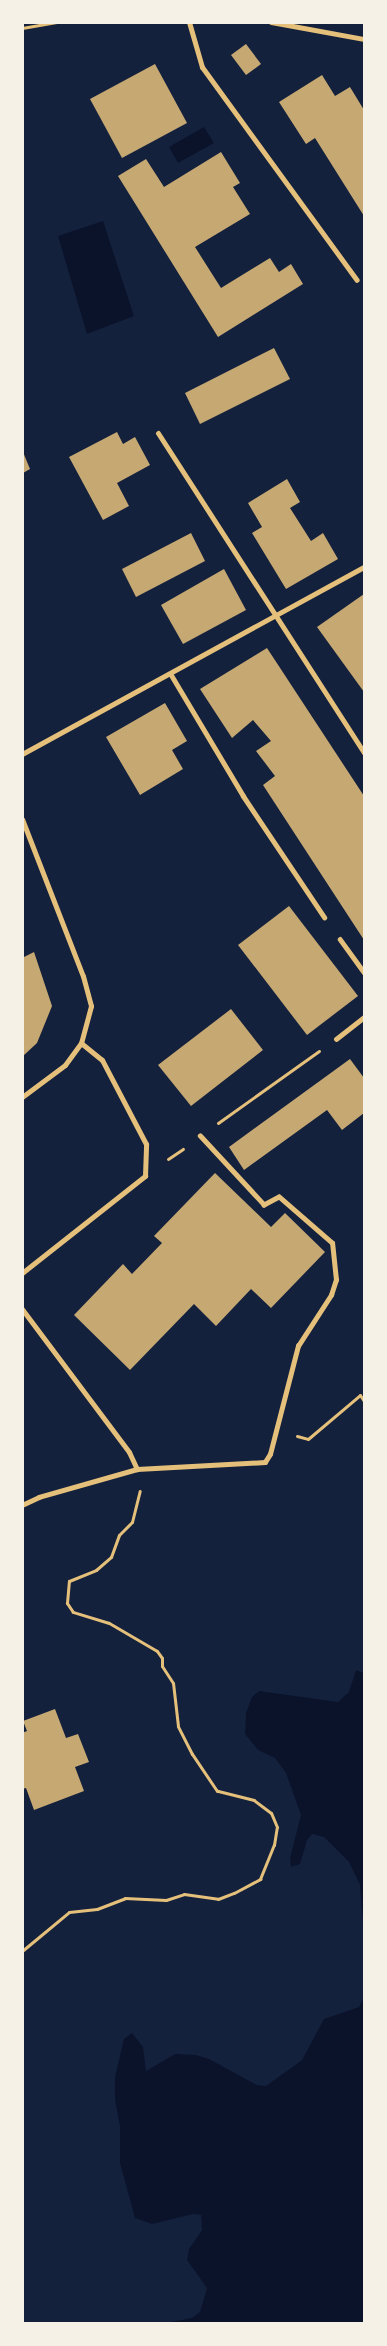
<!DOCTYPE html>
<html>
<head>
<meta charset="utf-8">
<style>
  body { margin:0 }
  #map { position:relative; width:387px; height:2346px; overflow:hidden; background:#14213d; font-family:Inter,sans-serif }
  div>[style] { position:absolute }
  .water>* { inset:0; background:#0b132b }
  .building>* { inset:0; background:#c6a872 }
  .path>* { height:3px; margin:-1.5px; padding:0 1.5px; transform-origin:1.5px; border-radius:1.5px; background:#e5c07b }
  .pedestrian>* { height:4.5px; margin:-2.25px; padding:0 2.25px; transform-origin:2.25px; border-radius:2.25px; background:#e5c07b }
  .minor>* { height:5px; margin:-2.5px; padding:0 2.5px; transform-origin:2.5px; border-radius:2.5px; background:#e5c07b }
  span { translate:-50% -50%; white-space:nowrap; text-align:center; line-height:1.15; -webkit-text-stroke:4px #f6f1e7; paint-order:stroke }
  .frame { position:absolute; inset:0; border:24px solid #f6f1e7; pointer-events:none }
</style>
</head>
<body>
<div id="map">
  <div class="water">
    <i style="clip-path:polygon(204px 127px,214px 143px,178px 163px,169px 147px)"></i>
    <i style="clip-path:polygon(103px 221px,134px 316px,87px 334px,58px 236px)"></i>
    <i style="clip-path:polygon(356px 1670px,364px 1673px,364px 1935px,360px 1885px,349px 1862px,324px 1837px,312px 1834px,307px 1840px,300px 1864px,291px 1867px,290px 1858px,301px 1815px,286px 1773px,275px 1758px,258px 1750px,245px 1734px,246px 1713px,252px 1697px,259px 1691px,338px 1702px,349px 1692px)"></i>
    <i style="clip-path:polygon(364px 1997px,364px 2323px,166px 2323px,192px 2318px,200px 2312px,207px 2288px,187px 2260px,189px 2249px,202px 2230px,201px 2215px,193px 2214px,152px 2224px,135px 2218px,120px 2163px,120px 2126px,115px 2100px,115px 2077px,124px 2039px,132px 2033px,143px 2047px,146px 2071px,175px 2054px,196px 2055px,209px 2059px,257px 2085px,266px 2086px,302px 2060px,324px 2019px,359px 2007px)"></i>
  </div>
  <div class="building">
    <i style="clip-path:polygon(246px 44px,261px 64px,246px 75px,231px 55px)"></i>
    <i style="clip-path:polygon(155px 64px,187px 123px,122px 158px,90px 99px)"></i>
    <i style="clip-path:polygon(322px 75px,335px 96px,350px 87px,364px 110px,364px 216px,315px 138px,306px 144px,279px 102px)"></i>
    <i style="clip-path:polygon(221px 152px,240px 183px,233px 187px,250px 214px,195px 247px,221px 288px,270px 258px,279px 272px,291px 264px,303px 284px,218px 337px,118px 176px,146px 159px,164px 187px)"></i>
    <i style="clip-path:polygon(274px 348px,290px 379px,200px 424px,185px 393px)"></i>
    <i style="clip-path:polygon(117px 432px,123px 444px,135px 437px,150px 465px,117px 483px,129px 506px,103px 520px,69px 457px)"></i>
    <i style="clip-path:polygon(23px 452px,30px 469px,23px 473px)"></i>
    <i style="clip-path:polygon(287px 479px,300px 502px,290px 508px,311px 541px,323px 533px,338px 559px,286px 589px,252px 533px,262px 527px,248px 503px)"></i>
    <i style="clip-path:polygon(191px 533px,205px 561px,136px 597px,122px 569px)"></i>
    <i style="clip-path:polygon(224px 569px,246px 610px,183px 644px,161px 605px)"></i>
    <i style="clip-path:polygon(364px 594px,364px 692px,317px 627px)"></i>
    <i style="clip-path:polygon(267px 648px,364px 796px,364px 940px,263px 785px,275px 776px,256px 751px,271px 741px,253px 720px,232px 738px,200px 689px)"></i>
    <i style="clip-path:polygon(165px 703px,187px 741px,172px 750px,183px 769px,140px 795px,106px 737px)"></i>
    <i style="clip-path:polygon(289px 906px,358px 996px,307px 1035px,238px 945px)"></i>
    <i style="clip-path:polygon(34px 952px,52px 1006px,37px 1043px,22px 1057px,22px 958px)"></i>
    <i style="clip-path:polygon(231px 1009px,263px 1050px,191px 1106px,158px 1065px)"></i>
    <i style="clip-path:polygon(350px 1059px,364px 1078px,364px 1113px,342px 1130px,327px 1110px,244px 1170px,229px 1147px)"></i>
    <i style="clip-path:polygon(215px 1173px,271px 1227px,285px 1213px,325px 1252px,271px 1308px,251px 1289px,216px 1326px,194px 1304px,130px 1370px,74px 1315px,123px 1264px,132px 1274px,162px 1243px,154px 1236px)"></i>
    <i style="clip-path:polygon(55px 1709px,66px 1738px,78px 1734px,89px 1762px,75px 1767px,84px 1791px,34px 1810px,26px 1788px,22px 1789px,22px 1733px,27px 1731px,23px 1721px)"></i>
  </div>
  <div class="path">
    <i style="left:22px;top:28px;width:35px;rotate:-10deg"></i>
    <i style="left:218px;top:1123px;width:124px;rotate:-35.5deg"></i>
    <i style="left:168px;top:1159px;width:18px;rotate:-34deg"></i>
    <i style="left:297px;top:1436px;width:11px;rotate:15deg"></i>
    <i style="left:308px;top:1439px;width:68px;rotate:-40.2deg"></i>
    <i style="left:360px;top:1395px;width:7px;rotate:56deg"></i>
    <i style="left:22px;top:1951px;width:61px;rotate:-39.7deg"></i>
    <i style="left:69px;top:1912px;width:28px;rotate:-6deg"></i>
    <i style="left:97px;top:1909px;width:30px;rotate:-21deg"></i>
    <i style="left:125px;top:1898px;width:41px;rotate:2.8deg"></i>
    <i style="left:166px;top:1900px;width:19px;rotate:-18deg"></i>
    <i style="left:184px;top:1894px;width:34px;rotate:8deg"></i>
    <i style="left:218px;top:1899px;width:17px;rotate:-21deg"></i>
    <i style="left:234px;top:1893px;width:30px;rotate:-28deg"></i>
    <i style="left:260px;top:1879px;width:37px;rotate:-68deg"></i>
    <i style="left:274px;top:1845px;width:18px;rotate:-81deg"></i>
    <i style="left:277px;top:1827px;width:15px;rotate:-113deg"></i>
    <i style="left:271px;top:1813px;width:21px;rotate:-143deg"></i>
    <i style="left:254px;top:1800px;width:38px;rotate:-166deg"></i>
    <i style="left:217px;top:1791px;width:45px;rotate:-124deg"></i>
    <i style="left:192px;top:1754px;width:31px;rotate:-117deg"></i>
    <i style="left:178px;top:1726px;width:43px;rotate:-96.6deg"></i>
    <i style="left:173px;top:1683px;width:20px;rotate:-123deg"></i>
    <i style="left:162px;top:1666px;width:8px;rotate:-90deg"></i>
    <i style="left:162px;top:1658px;width:9px;rotate:-126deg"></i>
    <i style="left:157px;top:1651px;width:56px;rotate:-149.7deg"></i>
    <i style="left:109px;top:1623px;width:38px;rotate:-163deg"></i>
    <i style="left:73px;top:1612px;width:11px;rotate:-124deg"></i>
    <i style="left:67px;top:1603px;width:22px;rotate:-85deg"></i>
    <i style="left:69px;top:1581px;width:29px;rotate:-22deg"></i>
    <i style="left:96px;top:1570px;width:20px;rotate:-41deg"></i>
    <i style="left:111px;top:1557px;width:23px;rotate:-70deg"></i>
    <i style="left:119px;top:1535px;width:18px;rotate:-45deg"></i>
    <i style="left:132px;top:1522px;width:32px;rotate:-76deg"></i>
  </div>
  <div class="pedestrian">
    <i style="left:340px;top:939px;width:41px;rotate:54deg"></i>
    <i style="left:336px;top:1039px;width:36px;rotate:-38deg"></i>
    <i style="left:137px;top:1469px;width:128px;rotate:-3.1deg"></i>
    <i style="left:265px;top:1462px;width:9px;rotate:-58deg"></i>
    <i style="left:270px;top:1454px;width:112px;rotate:-75.5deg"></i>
    <i style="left:298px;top:1346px;width:61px;rotate:-57.1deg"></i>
    <i style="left:331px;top:1295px;width:16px;rotate:-72deg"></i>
    <i style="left:336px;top:1280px;width:37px;rotate:-96deg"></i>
    <i style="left:332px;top:1243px;width:70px;rotate:-139deg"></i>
    <i style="left:279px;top:1197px;width:17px;rotate:152deg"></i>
    <i style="left:264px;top:1205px;width:94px;rotate:-132.8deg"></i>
  </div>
  <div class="minor">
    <i style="left:189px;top:22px;width:47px;rotate:73.9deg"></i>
    <i style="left:202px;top:67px;width:263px;rotate:54deg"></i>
    <i style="left:271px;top:22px;width:95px;rotate:10.4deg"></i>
    <i style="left:158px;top:433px;width:381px;rotate:57.2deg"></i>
    <i style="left:171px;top:675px;width:141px;rotate:59.2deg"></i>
    <i style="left:243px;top:796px;width:146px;rotate:56.2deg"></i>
    <i style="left:22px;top:754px;width:390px;rotate:-28.7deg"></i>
    <i style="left:22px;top:819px;width:168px;rotate:68.8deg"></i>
    <i style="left:83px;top:976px;width:31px;rotate:75deg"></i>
    <i style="left:91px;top:1006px;width:38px;rotate:105deg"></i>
    <i style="left:81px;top:1043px;width:27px;rotate:126deg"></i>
    <i style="left:65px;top:1065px;width:54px;rotate:143.3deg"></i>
    <i style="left:22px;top:1273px;width:157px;rotate:-38.3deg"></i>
    <i style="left:145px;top:1176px;width:32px;rotate:-88deg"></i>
    <i style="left:146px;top:1144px;width:95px;rotate:-117.6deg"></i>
    <i style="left:102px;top:1060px;width:27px;rotate:-141deg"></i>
    <i style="left:22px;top:1309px;width:179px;rotate:53.2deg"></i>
    <i style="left:129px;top:1452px;width:19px;rotate:65deg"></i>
    <i style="left:137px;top:1469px;width:102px;rotate:164.1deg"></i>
    <i style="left:39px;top:1497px;width:19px;rotate:155deg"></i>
  </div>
  <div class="frame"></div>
</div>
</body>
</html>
